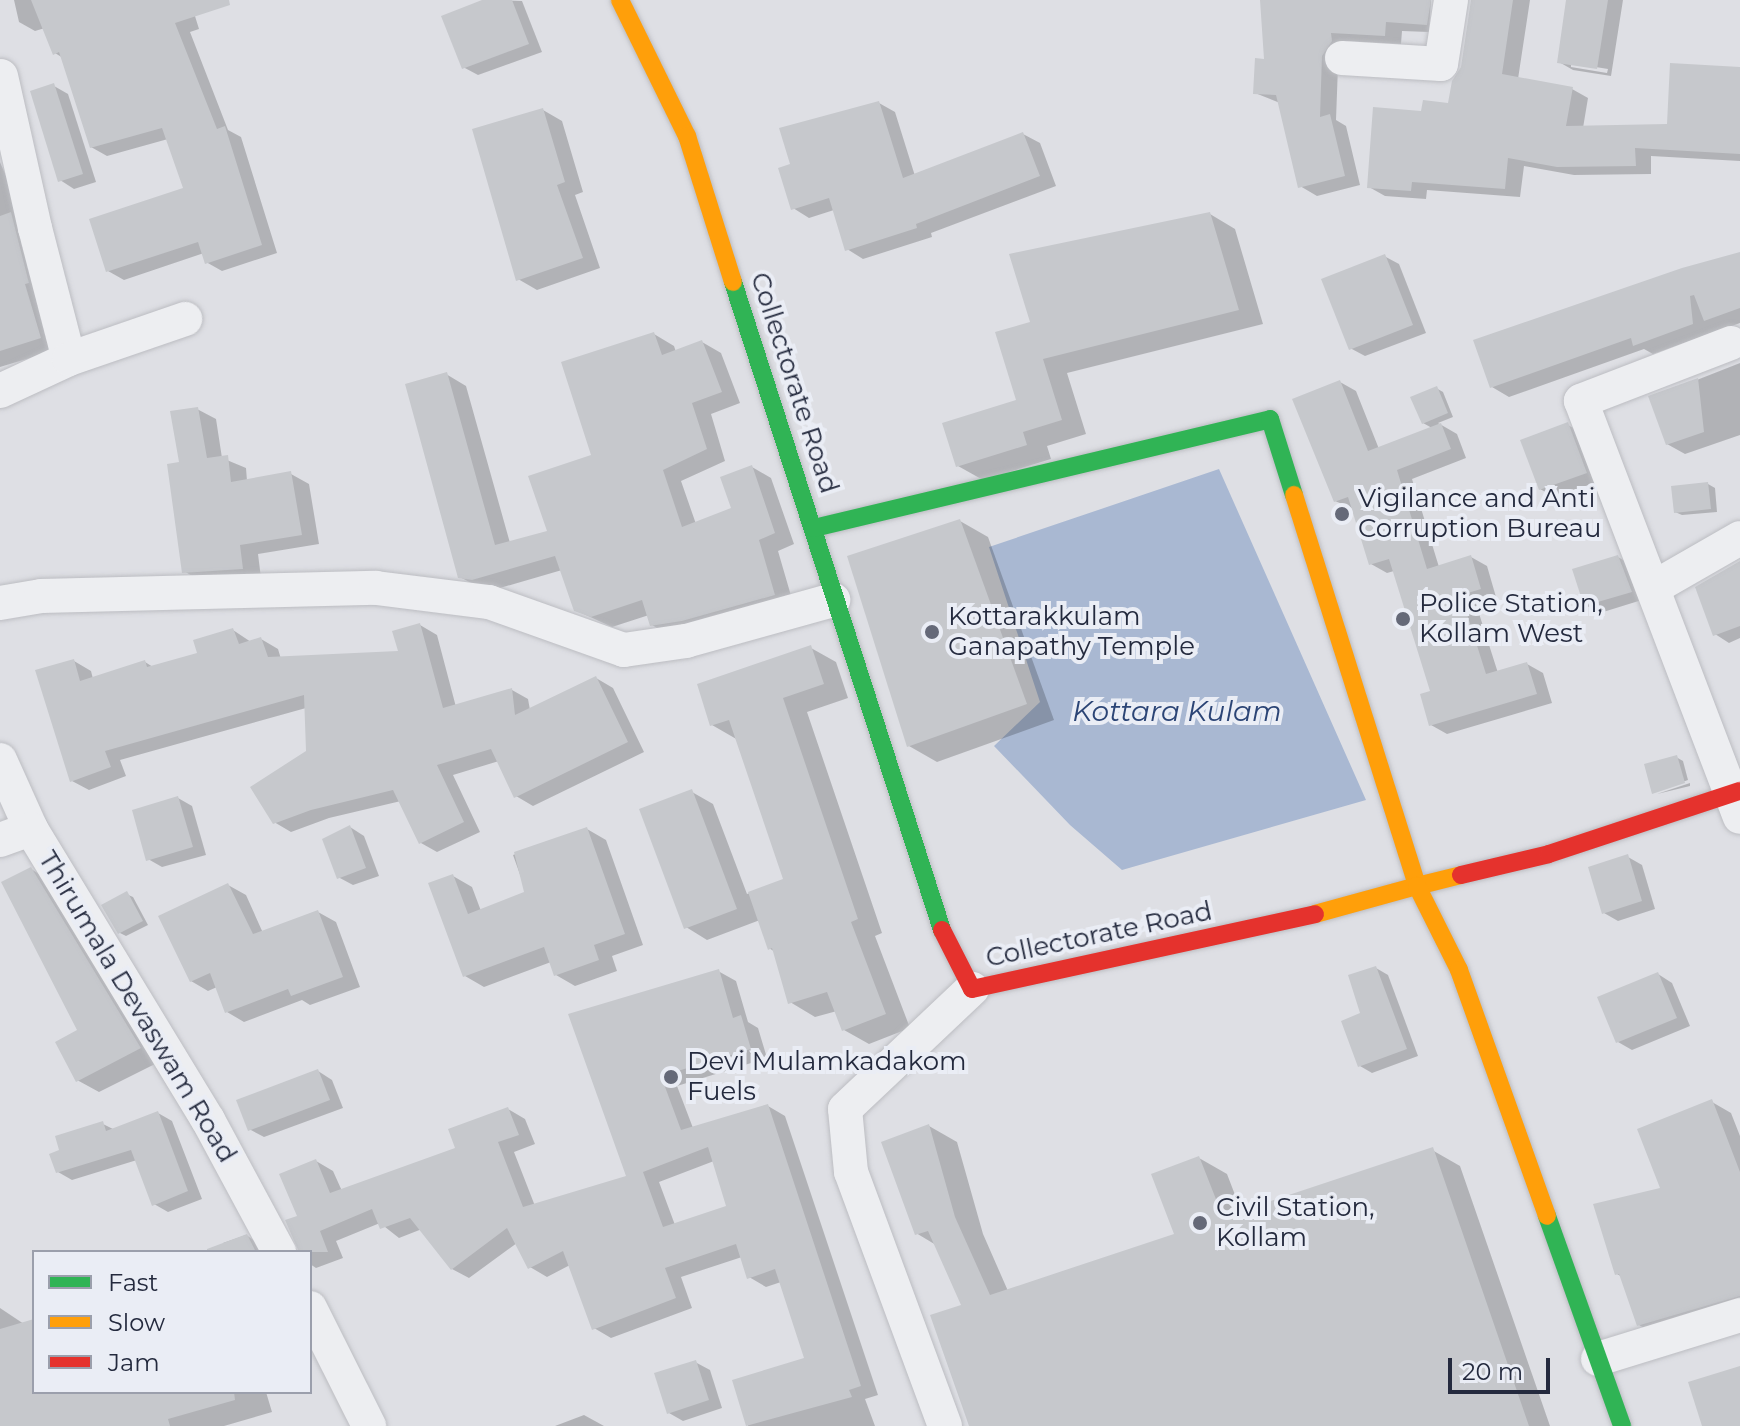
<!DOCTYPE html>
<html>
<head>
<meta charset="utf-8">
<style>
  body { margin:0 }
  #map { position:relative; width:1740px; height:1426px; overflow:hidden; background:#dedfe4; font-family:Montserrat,sans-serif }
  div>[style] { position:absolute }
  .water>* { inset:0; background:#a9b8d2 }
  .shadow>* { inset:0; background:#0003 }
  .building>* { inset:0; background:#c6c8cc }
  .roads { filter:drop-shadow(0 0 2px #bcbdc2) drop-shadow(0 0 2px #bcbdc2) }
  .street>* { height:34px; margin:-17px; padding:0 17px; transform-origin:17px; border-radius:17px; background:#edeef1 }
  .fast>* { height:18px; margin:-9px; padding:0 9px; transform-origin:9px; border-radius:9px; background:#30b455 }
  .slow>* { height:18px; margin:-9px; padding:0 9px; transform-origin:9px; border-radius:9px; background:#ff9f0a }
  .jam>* { height:18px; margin:-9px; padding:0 9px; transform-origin:9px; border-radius:9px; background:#e5322d }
  .dots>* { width:22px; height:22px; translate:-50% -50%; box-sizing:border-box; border:4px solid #eaedf5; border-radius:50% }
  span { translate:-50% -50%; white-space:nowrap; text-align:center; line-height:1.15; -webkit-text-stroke:8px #eaedf5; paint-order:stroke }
  .street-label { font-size:26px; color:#242a3e }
  .poi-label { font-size:26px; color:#242a3e }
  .left { translate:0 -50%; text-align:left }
  .water-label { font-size:28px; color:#2b4475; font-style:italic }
  .legend { position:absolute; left:32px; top:1250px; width:280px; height:144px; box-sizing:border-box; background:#eaedf5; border:2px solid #9b9fac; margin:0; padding:10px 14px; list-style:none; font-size:24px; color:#242a3e }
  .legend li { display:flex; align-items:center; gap:16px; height:40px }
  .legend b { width:40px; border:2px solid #9b9fac }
  .scale { position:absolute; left:1448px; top:1358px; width:102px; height:36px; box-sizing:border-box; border:4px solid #242a3e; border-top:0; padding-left:10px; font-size:24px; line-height:28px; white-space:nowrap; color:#242a3e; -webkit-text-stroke:6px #eaedf5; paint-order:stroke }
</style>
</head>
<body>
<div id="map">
  <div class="water">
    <i style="clip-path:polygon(1219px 469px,1366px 800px,1122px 870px,1070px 825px,994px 746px,1040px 702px,989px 547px)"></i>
  </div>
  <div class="shadow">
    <i style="clip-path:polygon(14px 0,190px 0,199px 29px,190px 32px,228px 130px,241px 137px,277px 253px,222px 271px,206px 262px,204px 253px,124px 280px,108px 271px,185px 189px,168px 139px,107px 156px,91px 147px,63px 58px,55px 53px,45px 28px,35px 31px,19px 22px)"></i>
    <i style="clip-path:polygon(488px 0,522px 1px,542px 52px,478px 75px,463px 67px)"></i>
    <i style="clip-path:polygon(1262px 0,1431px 0,1429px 32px,1402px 31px,1401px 44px,1347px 41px,1348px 51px,1338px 66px,1336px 120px,1346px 126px,1360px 185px,1317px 196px,1300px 186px,1280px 103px,1255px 93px,1267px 61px)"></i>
    <i style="clip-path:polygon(1472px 0,1530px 0,1518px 79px,1572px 89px,1588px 98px,1583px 128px,1669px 126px,1740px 71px,1740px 161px,1651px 156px,1651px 174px,1574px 175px,1524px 166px,1520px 197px,1427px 190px,1426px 199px,1385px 196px,1369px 187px,1444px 148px,1463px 68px)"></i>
    <i style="clip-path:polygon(evenodd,1568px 0,1623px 0,1611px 76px,1573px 70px,1559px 62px,1568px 0,1571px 63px,1608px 69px,1607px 73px,1571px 67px,1571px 63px)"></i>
    <i style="clip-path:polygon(54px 86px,68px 94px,96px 182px,74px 189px,60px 180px)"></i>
    <i style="clip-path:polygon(879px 103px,895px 112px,915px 176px,1023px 134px,1040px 143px,1056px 186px,931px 233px,932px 237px,863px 259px,847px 249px,834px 210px,809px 218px,793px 208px,793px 165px)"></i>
    <i style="clip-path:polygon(543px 110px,562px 121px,583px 192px,575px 195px,600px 268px,537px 290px,518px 279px)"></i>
    <i style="clip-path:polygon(0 162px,26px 223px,60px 349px,0 367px)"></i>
    <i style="clip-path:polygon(1210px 214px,1235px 229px,1263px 324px,1067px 373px,1086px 434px,1047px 446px,1051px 459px,983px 480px,958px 466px,1019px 402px,1033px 323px)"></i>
    <i style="clip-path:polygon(1740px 255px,1740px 323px,1653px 354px,1644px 349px,1509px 397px,1492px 387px)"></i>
    <i style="clip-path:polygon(1384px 256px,1399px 264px,1426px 333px,1365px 356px,1350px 348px)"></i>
    <i style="clip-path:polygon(654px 334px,674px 346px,676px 352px,702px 342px,721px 353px,740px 403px,711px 414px,725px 461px,681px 481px,696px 524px,733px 509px,752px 467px,771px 478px,794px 544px,778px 551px,794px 606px,671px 636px,652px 625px,649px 615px,612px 627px,575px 610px,562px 570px,493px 590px,480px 588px,460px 577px,446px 374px,466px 386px,510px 543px,550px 533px,594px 456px)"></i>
    <i style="clip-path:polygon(1740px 363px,1740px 435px,1685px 454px,1667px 444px,1651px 398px)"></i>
    <i style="clip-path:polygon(1340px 382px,1356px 391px,1379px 449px,1432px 428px,1423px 423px,1436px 388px,1443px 392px,1453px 417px,1438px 423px,1457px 434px,1466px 458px,1412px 479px,1439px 567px,1471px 557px,1487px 566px,1496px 597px,1476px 604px,1498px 673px,1527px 664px,1543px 673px,1552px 703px,1447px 734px,1431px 725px,1433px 692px,1394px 571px,1387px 573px,1371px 564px,1354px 509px,1335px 501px)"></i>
    <i style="clip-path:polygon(197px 409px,216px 419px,222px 458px,246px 468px,247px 481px,291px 474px,309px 484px,319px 544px,258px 554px,261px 578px,202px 582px,184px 571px,181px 464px)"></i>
    <i style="clip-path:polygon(1568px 425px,1582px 433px,1600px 481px,1554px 497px,1540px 489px)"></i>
    <i style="clip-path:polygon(1708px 484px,1715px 488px,1717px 512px,1682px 515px,1675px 512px)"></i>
    <i style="clip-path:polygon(960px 521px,988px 537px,1054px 720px,937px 762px,909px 746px)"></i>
    <i style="clip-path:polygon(1618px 557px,1632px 565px,1645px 599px,1600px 613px,1585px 605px)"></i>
    <i style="clip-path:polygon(1740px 566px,1740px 638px,1729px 643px,1715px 634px)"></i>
    <i style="clip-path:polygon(420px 625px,437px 635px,456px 707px,512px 690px,528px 699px,530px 710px,596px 678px,613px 688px,644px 752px,533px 806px,516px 796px,499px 761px,453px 775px,480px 832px,437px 852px,421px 843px,401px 801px,329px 818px,291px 832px,274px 822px,308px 752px,306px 708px,120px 760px,126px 776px,89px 790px,72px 781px,74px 661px,91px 671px,93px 679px,145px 662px,153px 667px,200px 654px,233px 630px,251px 642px,261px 639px,278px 649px,281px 659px,400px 653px)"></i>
    <i style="clip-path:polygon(811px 648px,836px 662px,848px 698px,807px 712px,882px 933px,875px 936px,910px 1028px,869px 1044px,844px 1030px,837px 1011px,815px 1017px,790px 1002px,775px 952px,769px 948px,760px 920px,707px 940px,686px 927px,692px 792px,713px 804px,747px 894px,786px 881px,738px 740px,712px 725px)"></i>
    <i style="clip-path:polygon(1676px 757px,1683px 761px,1688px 780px,1654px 792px)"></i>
    <i style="clip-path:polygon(1690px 783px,1690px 786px,1657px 794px)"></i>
    <i style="clip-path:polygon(178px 798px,192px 806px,206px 855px,162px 867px,148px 859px)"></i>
    <i style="clip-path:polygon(350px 827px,364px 836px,379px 876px,353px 885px,338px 877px)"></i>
    <i style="clip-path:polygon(587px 829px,606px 840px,643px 945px,612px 956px,617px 971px,575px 986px,556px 975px,551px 962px,484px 987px,465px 976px,453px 876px,472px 887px,481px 911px,527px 894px,513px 855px)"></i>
    <i style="clip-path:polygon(1628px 857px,1642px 865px,1655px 909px,1618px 921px,1604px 913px)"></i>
    <i style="clip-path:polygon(31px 869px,52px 882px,161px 1061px,99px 1092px,77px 1080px,80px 1031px)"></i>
    <i style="clip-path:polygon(228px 885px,246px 895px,263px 933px,318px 912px,336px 922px,360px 987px,310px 1005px,302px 1000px,244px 1022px,227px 1012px,217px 987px,208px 991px,191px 981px)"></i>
    <i style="clip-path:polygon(126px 894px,133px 897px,148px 925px,126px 936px,120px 933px)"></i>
    <i style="clip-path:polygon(1376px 968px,1388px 975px,1418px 1056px,1372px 1073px,1360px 1066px,1362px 1015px)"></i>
    <i style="clip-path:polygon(evenodd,718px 971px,736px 981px,748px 1022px,758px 1028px,767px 1058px,677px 1086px,693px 1128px,768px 1106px,785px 1116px,878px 1395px,865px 1399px,875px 1426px,748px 1426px,734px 1381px,806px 1359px,781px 1282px,766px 1287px,749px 1277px,742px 1257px,681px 1277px,692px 1308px,611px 1338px,594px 1328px,570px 1265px,547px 1277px,530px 1267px,517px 1243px,469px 1278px,452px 1269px,422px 1229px,399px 1238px,380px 1223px,336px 1241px,343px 1258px,316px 1268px,310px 1264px,310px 1252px,299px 1252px,300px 1217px,316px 1161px,333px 1171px,342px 1191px,457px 1149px,508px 1109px,525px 1119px,535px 1144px,514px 1152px,535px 1206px,629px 1177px,571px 1016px,718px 971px,714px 1161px,728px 1207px,675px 1225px,659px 1182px,714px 1161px)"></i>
    <i style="clip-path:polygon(1658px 974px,1672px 983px,1690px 1026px,1632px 1050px,1618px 1042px)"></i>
    <i style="clip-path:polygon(318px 1071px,332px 1080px,343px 1108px,264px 1137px,249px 1129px)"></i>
    <i style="clip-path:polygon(1712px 1102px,1731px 1113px,1740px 1136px,1740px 1310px,1658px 1336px,1639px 1325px,1622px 1277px,1617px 1274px)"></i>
    <i style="clip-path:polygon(158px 1113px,172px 1121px,202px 1199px,168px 1212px,154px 1204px,137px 1160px,72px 1180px,58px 1172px,103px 1124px,115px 1130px)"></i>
    <i style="clip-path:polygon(929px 1126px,957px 1142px,983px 1234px,1008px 1291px,1177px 1235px,1199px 1158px,1227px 1174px,1242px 1213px,1432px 1150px,1460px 1166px,1550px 1426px,971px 1426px,964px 1306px,936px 1245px,916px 1233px)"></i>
    <i style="clip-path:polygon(246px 1235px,260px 1244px,266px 1252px,225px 1252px,223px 1243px)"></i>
    <i style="clip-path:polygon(0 1308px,24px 1324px,34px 1321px,34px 1392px,266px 1392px,272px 1412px,224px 1426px,0 1426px)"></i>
    <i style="clip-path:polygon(695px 1362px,710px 1370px,722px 1408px,683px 1421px,669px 1413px)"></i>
    <i style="clip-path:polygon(584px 1415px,604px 1426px,555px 1426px)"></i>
  </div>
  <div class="building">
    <i style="clip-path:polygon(31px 0,229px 0,230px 5px,175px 23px,217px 129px,225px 126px,262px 245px,205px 264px,198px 242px,106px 272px,89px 219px,183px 188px,162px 128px,90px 148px,59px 52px,53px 55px)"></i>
    <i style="clip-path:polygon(482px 0,512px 0,529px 44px,462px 69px,441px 16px)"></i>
    <i style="clip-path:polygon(1260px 0,1431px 0,1427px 25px,1386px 22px,1385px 36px,1331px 33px,1332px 41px,1322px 56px,1320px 117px,1330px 114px,1345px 176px,1298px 188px,1276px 95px,1253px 94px,1255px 58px,1264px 59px)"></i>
    <i style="clip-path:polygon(1471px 0,1513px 0,1502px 74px,1573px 87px,1566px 126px,1667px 124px,1670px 63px,1740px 67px,1740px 154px,1635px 148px,1636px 166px,1557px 167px,1508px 158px,1505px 189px,1412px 182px,1411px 191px,1367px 188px,1373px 107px,1421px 111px,1423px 100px,1448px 103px,1452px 81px,1461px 67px)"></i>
    <i style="clip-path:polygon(1566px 0,1608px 0,1597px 69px,1557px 63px)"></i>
    <i style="clip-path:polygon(54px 83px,83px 174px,58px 182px,30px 91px)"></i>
    <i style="clip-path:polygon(879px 101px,903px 178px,1023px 132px,1040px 176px,916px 224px,917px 228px,845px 251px,829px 198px,791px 210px,778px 168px,790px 164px,779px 128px)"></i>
    <i style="clip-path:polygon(543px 108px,565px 182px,557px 185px,583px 258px,516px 281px,472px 129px)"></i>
    <i style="clip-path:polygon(11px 212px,29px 283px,25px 284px,41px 338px,0 351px,0 216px)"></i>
    <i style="clip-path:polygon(1210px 212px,1239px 310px,1043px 359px,1062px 420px,1023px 432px,1027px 445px,956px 467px,942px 423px,1016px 400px,995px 332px,1030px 322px,1009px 254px)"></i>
    <i style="clip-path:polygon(1740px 252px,1740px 308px,1704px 321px,1694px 295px,1690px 296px,1693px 324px,1633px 346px,1631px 338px,1490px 388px,1473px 340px,1682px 268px)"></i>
    <i style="clip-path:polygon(1385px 254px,1413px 325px,1349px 350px,1321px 279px)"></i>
    <i style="clip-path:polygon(654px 332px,662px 355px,702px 340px,722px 392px,692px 403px,707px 449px,663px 470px,682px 527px,731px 508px,720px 477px,752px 465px,775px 533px,759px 540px,775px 595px,682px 621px,650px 626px,642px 600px,591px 617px,574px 611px,555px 556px,472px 580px,458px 578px,405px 384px,447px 372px,495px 545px,547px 531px,528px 476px,591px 455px,561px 362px)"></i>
    <i style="clip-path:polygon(1698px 378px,1704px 432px,1666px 445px,1648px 396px)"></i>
    <i style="clip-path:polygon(1340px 380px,1368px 451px,1441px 423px,1451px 449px,1397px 470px,1427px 569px,1471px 555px,1481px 589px,1461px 595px,1486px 674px,1527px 662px,1537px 694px,1429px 726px,1420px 694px,1430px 691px,1389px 559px,1369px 565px,1348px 497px,1334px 502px,1292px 399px)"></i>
    <i style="clip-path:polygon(1437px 386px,1448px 413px,1422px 424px,1410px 397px)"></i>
    <i style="clip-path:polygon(198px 407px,207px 458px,228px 455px,231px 482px,291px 471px,302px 535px,240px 545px,243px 569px,182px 573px,167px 464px,179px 462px,170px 411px)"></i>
    <i style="clip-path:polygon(1568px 422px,1587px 473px,1539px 490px,1520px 440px)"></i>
    <i style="clip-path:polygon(1708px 482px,1711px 509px,1674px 513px,1671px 486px)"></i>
    <i style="clip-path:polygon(960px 519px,1027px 704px,907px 747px,847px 556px)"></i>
    <i style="clip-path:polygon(1618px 555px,1632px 592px,1584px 606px,1572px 569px)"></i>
    <i style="clip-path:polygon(1740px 561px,1740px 626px,1713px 636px,1695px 587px)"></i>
    <i style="clip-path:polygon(420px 623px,443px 708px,512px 688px,515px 715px,596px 676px,628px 742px,514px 798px,491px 749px,437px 765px,464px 822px,419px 844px,393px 790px,311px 810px,273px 824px,250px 787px,306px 751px,304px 695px,105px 751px,111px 767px,70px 782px,35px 670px,74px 659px,80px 681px,145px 660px,147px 667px,197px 653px,193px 640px,233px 628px,239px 644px,261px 637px,268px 657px,398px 651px,392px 631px)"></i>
    <i style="clip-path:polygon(811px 645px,824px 684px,783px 698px,858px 919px,851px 922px,886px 1014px,842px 1031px,827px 992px,788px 1004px,772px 948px,768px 950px,748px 892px,783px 879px,729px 720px,710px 726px,697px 684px)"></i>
    <i style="clip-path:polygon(1677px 755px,1685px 783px,1652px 794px,1644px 764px)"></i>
    <i style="clip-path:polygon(692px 789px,737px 909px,684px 929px,639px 809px)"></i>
    <i style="clip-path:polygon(178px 796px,193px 847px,146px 861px,132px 810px)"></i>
    <i style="clip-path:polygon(350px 825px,366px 868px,337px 879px,322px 839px)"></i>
    <i style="clip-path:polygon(587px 827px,625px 934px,594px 945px,599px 960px,554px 976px,544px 947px,463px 977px,428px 883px,453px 874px,468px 914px,524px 892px,514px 852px)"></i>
    <i style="clip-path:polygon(1628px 854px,1642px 901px,1602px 914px,1588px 867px)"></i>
    <i style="clip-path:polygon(31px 867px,141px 1048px,76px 1082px,55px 1042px,77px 1030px,1px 882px)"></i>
    <i style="clip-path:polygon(228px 883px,253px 934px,318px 910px,343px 977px,291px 996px,288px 989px,225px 1013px,210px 973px,190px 982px,158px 916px)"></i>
    <i style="clip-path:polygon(127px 891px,143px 921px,118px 934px,101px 905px)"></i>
    <i style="clip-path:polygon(1376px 966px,1407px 1049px,1358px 1067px,1341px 1021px,1360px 1013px,1348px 975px)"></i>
    <i style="clip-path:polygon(evenodd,719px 969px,733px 1018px,741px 1015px,751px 1049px,661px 1076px,681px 1130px,768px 1104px,861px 1386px,849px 1390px,852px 1397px,746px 1426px,732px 1380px,804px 1358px,775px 1269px,747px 1279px,736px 1244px,665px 1268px,676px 1298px,592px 1330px,563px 1251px,528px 1269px,507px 1228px,451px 1270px,410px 1218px,380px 1229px,372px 1209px,320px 1231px,328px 1252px,299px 1252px,285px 1220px,297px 1216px,279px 1174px,316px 1159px,330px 1193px,455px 1148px,448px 1129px,508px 1107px,519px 1135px,498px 1142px,523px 1207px,626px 1176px,568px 1014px,719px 969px,708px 1147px,726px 1206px,663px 1227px,643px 1172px,708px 1147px)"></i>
    <i style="clip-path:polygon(1658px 972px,1677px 1018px,1616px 1043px,1597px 997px)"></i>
    <i style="clip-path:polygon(318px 1069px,330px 1100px,248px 1131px,236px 1100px)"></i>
    <i style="clip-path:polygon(1712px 1099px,1740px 1172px,1740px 1296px,1637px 1326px,1619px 1274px,1615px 1275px,1593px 1204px,1660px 1188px,1637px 1129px)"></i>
    <i style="clip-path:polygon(158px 1111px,188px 1191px,152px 1206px,131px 1150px,56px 1173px,49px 1154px,59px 1150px,55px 1136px,103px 1121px,106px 1131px)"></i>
    <i style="clip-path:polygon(929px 1124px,955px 1217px,990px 1295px,1174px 1234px,1151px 1174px,1199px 1156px,1223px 1217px,1433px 1147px,1529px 1426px,969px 1426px,930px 1315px,961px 1305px,928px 1231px,915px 1235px,881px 1142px)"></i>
    <i style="clip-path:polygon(247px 1234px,256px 1252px,207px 1252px,207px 1249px)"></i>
    <i style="clip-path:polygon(34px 1319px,34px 1392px,234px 1392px,235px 1400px,168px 1419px,170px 1426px,0 1426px,0 1329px)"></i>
    <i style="clip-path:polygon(696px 1360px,709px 1400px,667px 1414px,654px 1373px)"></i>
    <i style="clip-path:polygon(1740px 1366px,1740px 1426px,1702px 1426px,1688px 1382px)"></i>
  </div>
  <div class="roads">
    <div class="street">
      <i style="left:1342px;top:58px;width:99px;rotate:3.5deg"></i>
      <i style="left:1441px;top:64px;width:65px;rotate:-81.1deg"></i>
      <i style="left:1px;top:76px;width:156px;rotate:77.4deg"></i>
      <i style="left:35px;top:228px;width:135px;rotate:75.5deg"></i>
      <i style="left:1731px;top:343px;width:161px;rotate:158.9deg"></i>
      <i style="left:1581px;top:401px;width:445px;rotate:69.1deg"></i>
      <i style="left:0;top:391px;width:76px;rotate:-24.9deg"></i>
      <i style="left:69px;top:359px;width:123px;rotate:-19deg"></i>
      <i style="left:1653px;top:588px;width:100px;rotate:-29.9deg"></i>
      <i style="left:0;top:603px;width:42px;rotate:-9.7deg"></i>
      <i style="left:41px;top:596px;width:335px;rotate:-1.4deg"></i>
      <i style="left:376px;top:588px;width:114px;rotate:7.1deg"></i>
      <i style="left:489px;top:602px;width:143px;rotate:19.6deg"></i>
      <i style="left:624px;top:650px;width:63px;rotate:-8.3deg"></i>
      <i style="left:686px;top:641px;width:153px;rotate:-15.6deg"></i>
      <i style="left:0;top:760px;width:76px;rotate:65.8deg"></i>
      <i style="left:31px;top:829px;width:341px;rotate:58.7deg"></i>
      <i style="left:208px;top:1120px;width:150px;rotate:61.7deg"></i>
      <i style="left:0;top:840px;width:33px;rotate:-20deg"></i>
      <i style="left:310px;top:1308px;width:132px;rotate:63.4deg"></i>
      <i style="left:1598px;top:1359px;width:149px;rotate:-17.2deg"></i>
      <i style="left:945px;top:1426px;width:271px;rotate:-110.3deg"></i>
      <i style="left:851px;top:1172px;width:63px;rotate:-95.4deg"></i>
      <i style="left:845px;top:1109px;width:175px;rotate:-43.4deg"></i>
    </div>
    <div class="fast">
      <i style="left:733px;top:282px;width:681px;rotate:72.12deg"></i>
      <i style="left:814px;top:528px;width:469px;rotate:-13.4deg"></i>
      <i style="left:1270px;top:419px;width:80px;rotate:72.5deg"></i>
      <i style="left:1547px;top:1216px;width:223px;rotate:70.3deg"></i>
    </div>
    <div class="slow">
      <i style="left:620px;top:0;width:152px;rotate:63.8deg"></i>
      <i style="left:687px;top:136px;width:153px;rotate:72.5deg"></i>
      <i style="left:1294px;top:495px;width:410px;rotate:72.5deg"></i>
      <i style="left:1417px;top:886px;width:45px;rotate:-14deg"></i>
      <i style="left:1315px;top:914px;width:106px;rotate:-15.4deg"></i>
      <i style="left:1417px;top:886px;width:94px;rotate:63.4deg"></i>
      <i style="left:1459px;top:970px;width:261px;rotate:70.3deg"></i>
    </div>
    <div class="jam">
      <i style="left:1461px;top:875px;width:90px;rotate:-13.4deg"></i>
      <i style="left:1549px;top:854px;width:201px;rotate:-18.3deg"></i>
      <i style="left:942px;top:930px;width:66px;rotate:63deg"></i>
      <i style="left:972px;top:989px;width:351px;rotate:-12.3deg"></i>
    </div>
  </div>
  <div class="dots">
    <i style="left:1342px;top:514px;background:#656978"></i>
    <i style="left:1403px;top:619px;background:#656978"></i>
    <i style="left:932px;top:632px;background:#656978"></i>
    <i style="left:671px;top:1077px;background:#656978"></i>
    <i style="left:1200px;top:1223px;background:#656978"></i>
  </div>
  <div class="street-label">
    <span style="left:794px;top:383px;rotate:72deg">Collectorate Road</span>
    <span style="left:1099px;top:935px;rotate:-12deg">Collectorate Road</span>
    <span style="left:137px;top:1007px;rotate:59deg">Thirumala Devaswam Road</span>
  </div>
  <div class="poi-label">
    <span class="left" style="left:1358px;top:514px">Vigilance and Anti<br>Corruption Bureau</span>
    <span class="left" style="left:1419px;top:619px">Police Station,<br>Kollam West</span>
    <span class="left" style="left:948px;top:632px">Kottarakkulam<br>Ganapathy Temple</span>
    <span class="left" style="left:687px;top:1077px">Devi Mulamkadakom<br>Fuels</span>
    <span class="left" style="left:1216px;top:1223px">Civil Station,<br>Kollam</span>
  </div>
  <div class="water-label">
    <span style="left:1177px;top:711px">Kottara Kulam</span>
  </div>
  <ul class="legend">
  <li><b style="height:10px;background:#30b455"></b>Fast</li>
  <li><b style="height:10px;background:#ff9f0a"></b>Slow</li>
  <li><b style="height:10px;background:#e5322d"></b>Jam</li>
  </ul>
  <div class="scale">20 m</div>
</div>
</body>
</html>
